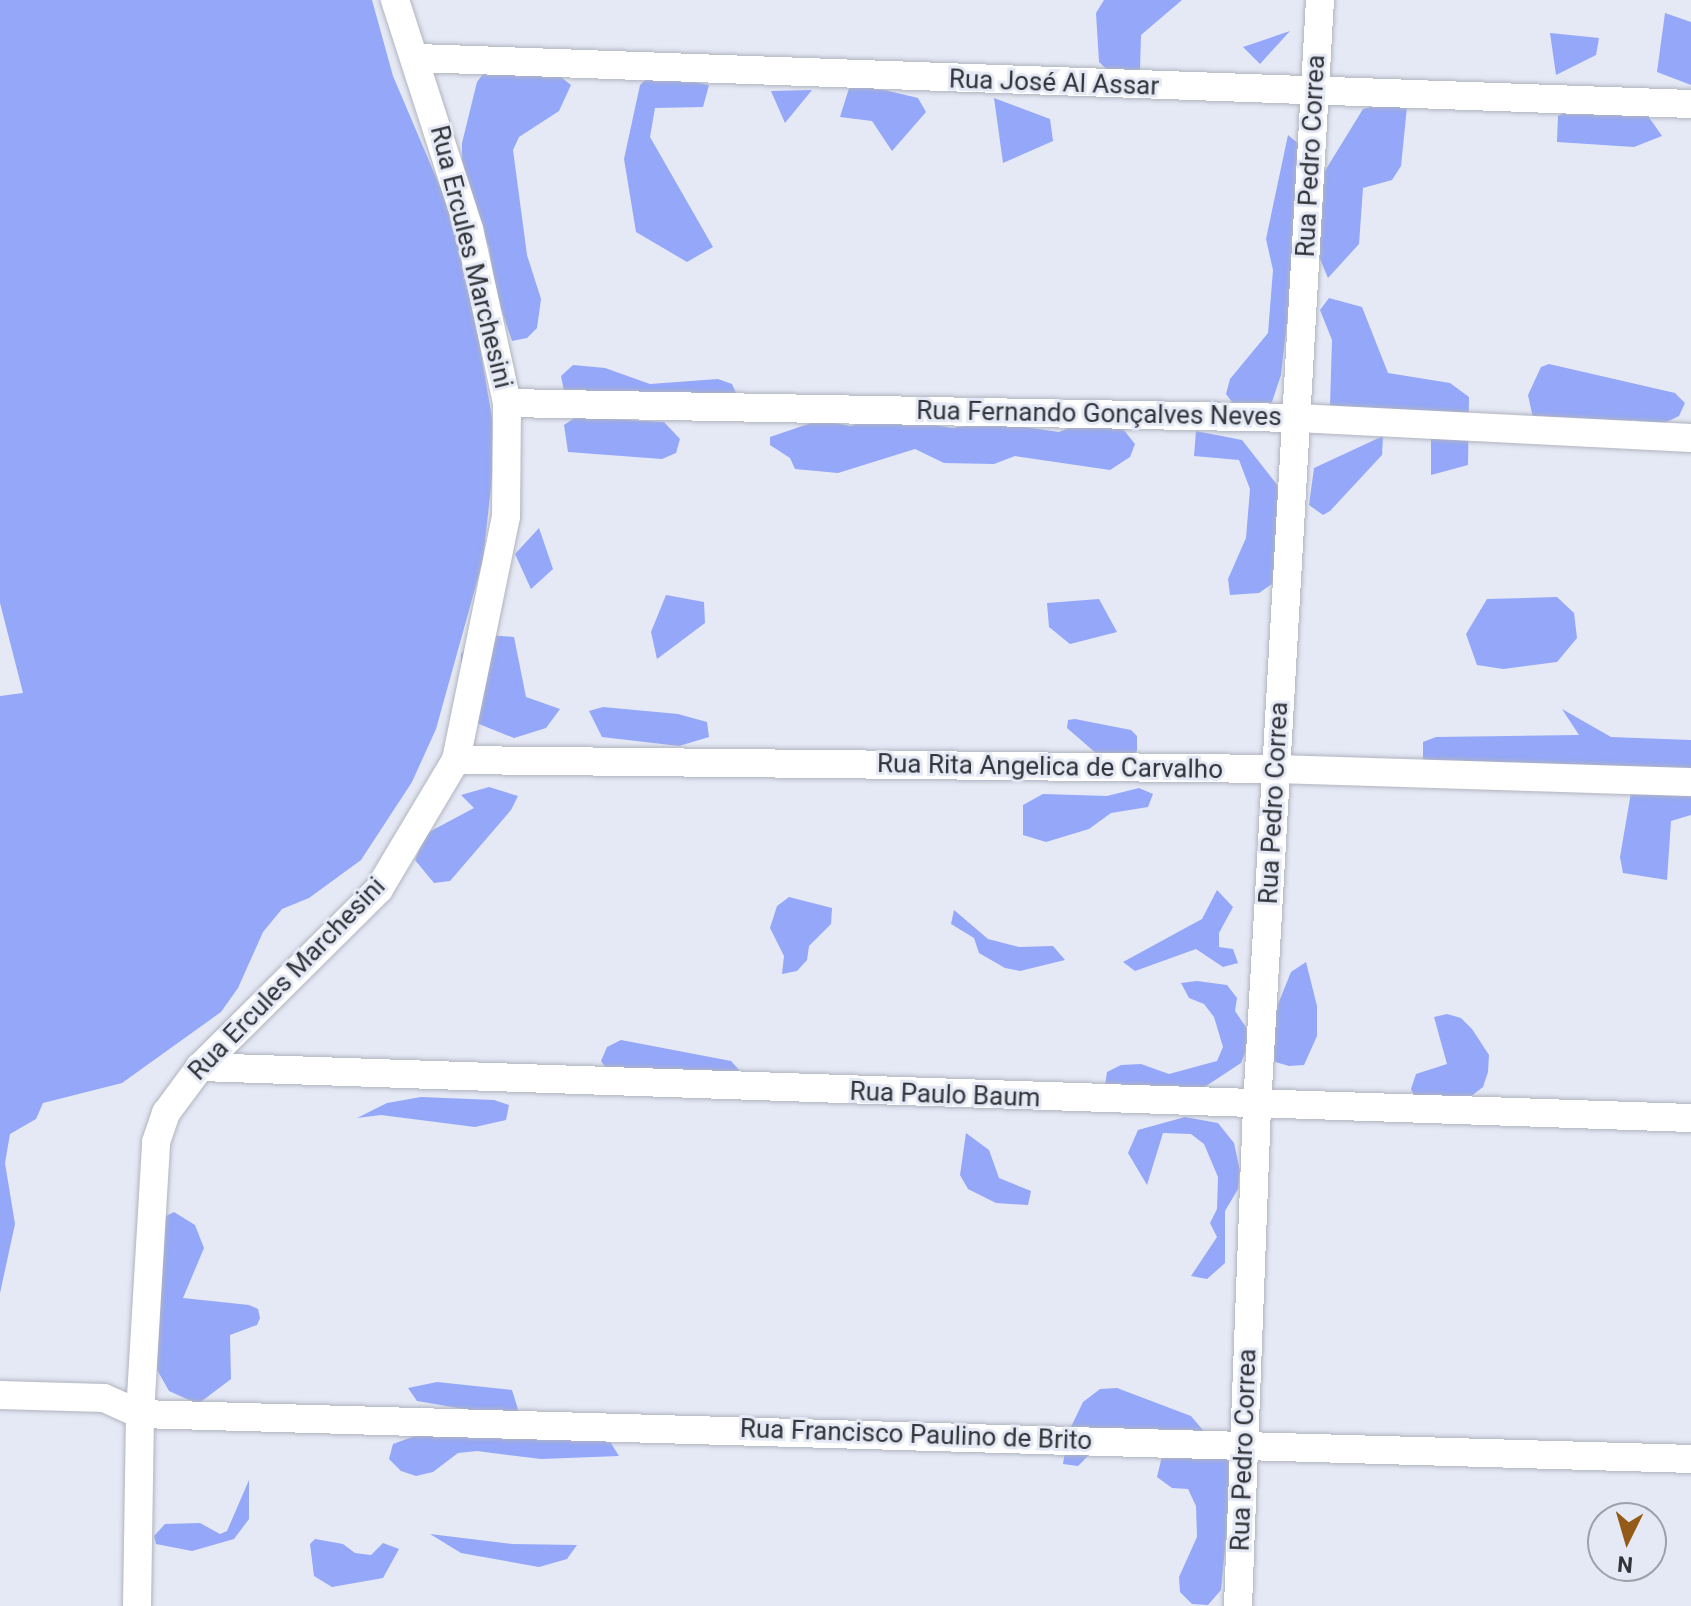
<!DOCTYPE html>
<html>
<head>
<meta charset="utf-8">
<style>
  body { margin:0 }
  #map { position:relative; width:1691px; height:1606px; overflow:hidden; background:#e5e9f5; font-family:Roboto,sans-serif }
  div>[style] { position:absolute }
  .forest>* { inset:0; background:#94a7f8 }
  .roads { filter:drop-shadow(0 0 2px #b0b4bf) drop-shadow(0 0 2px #b0b4bf) }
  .street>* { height:28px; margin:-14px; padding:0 14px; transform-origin:14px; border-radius:14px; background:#fff }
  span { translate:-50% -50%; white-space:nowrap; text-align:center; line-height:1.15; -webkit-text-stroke:6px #e5e9f5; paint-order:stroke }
  .street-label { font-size:26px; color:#323439 }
  .north { position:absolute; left:1587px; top:1502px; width:80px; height:80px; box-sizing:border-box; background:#e5e9f5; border:2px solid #9da1aa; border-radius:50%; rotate:185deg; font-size:22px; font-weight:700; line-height:32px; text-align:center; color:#323439 }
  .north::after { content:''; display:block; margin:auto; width:28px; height:36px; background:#945a18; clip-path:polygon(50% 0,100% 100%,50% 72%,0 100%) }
</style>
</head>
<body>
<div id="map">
  <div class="forest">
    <i style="clip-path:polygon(0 0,372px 0,393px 76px,461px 236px,496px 441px,483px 560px,436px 729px,412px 782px,361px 860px,309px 898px,282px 909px,263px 932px,238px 988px,221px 1012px,122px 1083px,43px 1103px,36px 1119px,10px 1134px,5px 1163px,15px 1224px,0 1293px,0 696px,23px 693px,0 603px)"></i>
    <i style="clip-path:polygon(1104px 0,1182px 0,1141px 35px,1140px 70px,1114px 76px,1099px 62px,1096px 13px)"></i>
    <i style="clip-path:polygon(1665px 13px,1691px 22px,1691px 85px,1657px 72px)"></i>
    <i style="clip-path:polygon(1290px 31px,1260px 64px,1243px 47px)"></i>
    <i style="clip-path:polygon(1550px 33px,1599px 38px,1596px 55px,1556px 75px)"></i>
    <i style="clip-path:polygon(548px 67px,571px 85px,559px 111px,519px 137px,513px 150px,527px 255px,541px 299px,537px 328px,527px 338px,512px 341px,496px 294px,489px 248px,462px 176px,462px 143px,477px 82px,486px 70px)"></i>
    <i style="clip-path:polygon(651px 74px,709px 85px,703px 107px,655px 108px,650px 137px,713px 247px,687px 262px,636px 232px,624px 159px,640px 85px)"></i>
    <i style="clip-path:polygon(851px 82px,918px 98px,926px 112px,892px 151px,872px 121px,840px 117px)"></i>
    <i style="clip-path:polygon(812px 90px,785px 123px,771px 91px)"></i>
    <i style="clip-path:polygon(994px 98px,1050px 119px,1053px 141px,1003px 163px)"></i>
    <i style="clip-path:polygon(1393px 101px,1407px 107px,1401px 166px,1392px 180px,1363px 188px,1359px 244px,1328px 278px,1315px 247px,1323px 174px,1363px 109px)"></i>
    <i style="clip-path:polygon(1571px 109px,1646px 113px,1662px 136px,1634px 147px,1557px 142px,1558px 116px)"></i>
    <i style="clip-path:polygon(1288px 135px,1300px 145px,1304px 175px,1281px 375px,1272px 402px,1241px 414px,1226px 394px,1230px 379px,1268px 333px,1273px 270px,1266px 239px)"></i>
    <i style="clip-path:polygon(1329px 298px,1362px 307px,1388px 373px,1450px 383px,1469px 397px,1468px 465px,1431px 475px,1431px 429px,1330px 406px,1332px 340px,1320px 310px)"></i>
    <i style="clip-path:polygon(1549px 364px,1675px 393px,1685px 403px,1679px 416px,1658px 426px,1633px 420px,1611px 427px,1533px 418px,1528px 395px,1541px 367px)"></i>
    <i style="clip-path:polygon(573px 365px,605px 368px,650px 384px,718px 379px,732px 384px,738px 397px,564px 391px,561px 376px)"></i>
    <i style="clip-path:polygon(878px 415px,952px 428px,990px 422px,1059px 432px,1093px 418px,1115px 419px,1135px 444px,1130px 457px,1110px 470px,1015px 456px,994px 464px,944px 463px,915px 449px,838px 473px,795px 469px,790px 458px,770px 445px,770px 437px,820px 420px,851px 426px)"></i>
    <i style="clip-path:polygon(576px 417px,664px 422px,680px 439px,676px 453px,662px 459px,568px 452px,564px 425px)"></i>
    <i style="clip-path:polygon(1196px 431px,1242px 440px,1286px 496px,1283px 543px,1272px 584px,1259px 593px,1230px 595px,1228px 579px,1246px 538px,1250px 489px,1239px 460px,1194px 456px)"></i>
    <i style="clip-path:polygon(1383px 436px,1382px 455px,1330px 511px,1323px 515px,1309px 505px,1314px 468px)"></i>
    <i style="clip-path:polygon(539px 528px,553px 569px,531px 589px,515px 554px)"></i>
    <i style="clip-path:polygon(666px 595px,704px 602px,705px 623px,657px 659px,651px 632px)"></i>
    <i style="clip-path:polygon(1557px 597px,1574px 613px,1577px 638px,1557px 662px,1503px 669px,1477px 665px,1466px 634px,1487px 599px)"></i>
    <i style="clip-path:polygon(1099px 599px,1117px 632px,1070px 644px,1049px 627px,1047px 603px)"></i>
    <i style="clip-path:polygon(477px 634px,514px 637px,526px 697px,560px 709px,546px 728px,514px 738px,469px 720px,461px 705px,461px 654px)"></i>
    <i style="clip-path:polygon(603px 707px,678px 714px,707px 722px,709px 737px,679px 746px,602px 737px,589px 711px)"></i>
    <i style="clip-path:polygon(1562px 709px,1611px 737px,1691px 740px,1691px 815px,1671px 821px,1667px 880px,1623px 873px,1620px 857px,1634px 775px,1423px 767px,1423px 742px,1436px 737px,1579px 735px)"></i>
    <i style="clip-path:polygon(1075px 719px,1131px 730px,1137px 736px,1137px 751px,1131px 756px,1097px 754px,1067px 728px,1068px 720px)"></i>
    <i style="clip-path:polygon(489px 787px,518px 796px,511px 810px,450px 881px,434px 883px,415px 860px,421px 845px,429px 832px,474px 808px,461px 795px)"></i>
    <i style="clip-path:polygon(1139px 788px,1153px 794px,1148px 807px,1111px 813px,1089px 829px,1046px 842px,1023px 835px,1023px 805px,1043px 794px,1107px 796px)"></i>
    <i style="clip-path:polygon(1217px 890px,1233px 907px,1219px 933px,1219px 947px,1233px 949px,1238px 963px,1223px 967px,1196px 949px,1135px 971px,1123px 962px,1202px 919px)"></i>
    <i style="clip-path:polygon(789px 897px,832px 908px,831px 924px,809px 946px,807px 960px,797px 971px,782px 974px,784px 956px,770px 928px,777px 906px)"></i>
    <i style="clip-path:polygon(954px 910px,988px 939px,1019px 947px,1053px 946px,1065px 960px,1020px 971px,1005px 968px,979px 953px,974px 938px,951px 924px)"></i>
    <i style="clip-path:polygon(1306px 962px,1317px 1006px,1317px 1036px,1304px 1065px,1289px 1066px,1272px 1061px,1274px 1014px,1291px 972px)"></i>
    <i style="clip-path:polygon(1197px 981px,1227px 985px,1237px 998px,1235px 1011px,1252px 1036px,1241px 1063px,1200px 1090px,1105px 1086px,1107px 1072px,1121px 1065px,1141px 1064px,1169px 1074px,1217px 1061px,1223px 1047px,1214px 1017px,1204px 1004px,1189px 998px,1181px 983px)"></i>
    <i style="clip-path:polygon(1447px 1014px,1461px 1018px,1472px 1029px,1489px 1055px,1488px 1072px,1483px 1087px,1470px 1097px,1418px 1104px,1411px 1089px,1416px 1074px,1447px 1064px,1434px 1017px)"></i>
    <i style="clip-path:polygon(621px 1040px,731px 1061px,741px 1072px,613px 1078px,601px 1061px,607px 1047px)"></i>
    <i style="clip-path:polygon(421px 1097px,494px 1100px,509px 1105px,506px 1120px,475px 1127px,381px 1115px,357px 1118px,387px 1103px)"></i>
    <i style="clip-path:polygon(1185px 1117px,1218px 1123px,1234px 1143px,1240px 1171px,1238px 1189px,1225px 1211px,1225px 1263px,1207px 1279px,1191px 1276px,1217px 1237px,1210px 1223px,1217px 1209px,1218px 1177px,1204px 1144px,1191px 1134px,1163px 1133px,1147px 1185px,1128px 1153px,1138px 1130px)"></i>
    <i style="clip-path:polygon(966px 1133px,989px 1150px,999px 1178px,1031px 1191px,1028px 1205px,996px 1203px,968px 1189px,960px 1175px)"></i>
    <i style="clip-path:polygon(174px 1212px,195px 1225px,204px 1248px,183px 1298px,249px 1305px,258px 1309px,260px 1318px,257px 1325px,230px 1335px,231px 1379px,198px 1404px,169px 1391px,156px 1368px,162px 1218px)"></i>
    <i style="clip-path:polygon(437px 1382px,512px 1390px,521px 1419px,609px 1440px,619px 1456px,541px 1459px,477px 1451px,458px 1453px,433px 1472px,416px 1476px,401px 1471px,389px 1459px,393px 1444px,481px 1412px,417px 1401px,408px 1388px)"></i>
    <i style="clip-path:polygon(1117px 1388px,1191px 1416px,1233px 1466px,1221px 1590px,1208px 1605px,1192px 1604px,1180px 1592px,1179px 1577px,1197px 1537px,1196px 1506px,1188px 1489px,1172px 1488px,1157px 1477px,1164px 1448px,1091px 1453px,1078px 1466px,1063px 1464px,1068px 1433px,1083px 1402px,1100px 1389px)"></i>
    <i style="clip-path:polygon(249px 1480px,249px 1519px,234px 1539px,192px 1551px,156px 1544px,154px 1536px,165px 1524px,200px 1523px,220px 1534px,227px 1531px)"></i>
    <i style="clip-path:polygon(430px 1534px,513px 1544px,577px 1545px,567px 1559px,539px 1567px,461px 1553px)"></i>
    <i style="clip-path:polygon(315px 1539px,343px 1544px,355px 1553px,371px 1555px,383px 1543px,399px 1549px,383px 1578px,332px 1587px,314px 1576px,310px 1544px)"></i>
  </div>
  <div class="roads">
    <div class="street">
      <i style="left:418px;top:58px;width:1274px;rotate:2.07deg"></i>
      <i style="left:507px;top:403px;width:790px;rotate:1.09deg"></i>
      <i style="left:1297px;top:418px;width:395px;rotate:2.9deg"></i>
      <i style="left:456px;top:760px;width:819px;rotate:0.63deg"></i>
      <i style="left:1275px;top:769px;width:416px;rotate:1.8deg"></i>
      <i style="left:200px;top:1067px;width:1492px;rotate:1.96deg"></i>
      <i style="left:0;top:1395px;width:104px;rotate:1.7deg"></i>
      <i style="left:104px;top:1398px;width:39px;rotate:24deg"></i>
      <i style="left:140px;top:1414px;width:1552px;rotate:1.66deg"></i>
      <i style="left:137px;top:1606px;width:192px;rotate:-89.1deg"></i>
      <i style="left:140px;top:1414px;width:272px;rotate:-86.6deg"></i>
      <i style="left:156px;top:1142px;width:31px;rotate:-71deg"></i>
      <i style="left:166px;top:1113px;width:57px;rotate:-53.5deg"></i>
      <i style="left:200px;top:1067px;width:252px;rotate:-44.8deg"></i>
      <i style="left:379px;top:889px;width:150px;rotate:-59.2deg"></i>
      <i style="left:456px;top:760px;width:248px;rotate:-78.4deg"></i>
      <i style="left:506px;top:517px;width:114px;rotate:-89.5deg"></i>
      <i style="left:507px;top:403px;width:178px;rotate:-102.3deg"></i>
      <i style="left:469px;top:229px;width:241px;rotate:-107.9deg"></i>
      <i style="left:1238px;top:1606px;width:500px;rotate:-87.82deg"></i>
      <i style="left:1257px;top:1106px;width:1108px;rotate:-86.74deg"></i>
    </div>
  </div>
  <div class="street-label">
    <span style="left:1054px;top:83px;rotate:2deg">Rua José Al Assar</span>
    <span style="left:1311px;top:156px;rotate:-87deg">Rua Pedro Correa</span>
    <span style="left:471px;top:257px;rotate:76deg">Rua Ercules Marchesini</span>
    <span style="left:1099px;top:414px;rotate:1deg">Rua Fernando Gonçalves Neves</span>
    <span style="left:1050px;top:767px;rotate:1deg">Rua Rita Angelica de Carvalho</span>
    <span style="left:1274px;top:803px;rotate:-87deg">Rua Pedro Correa</span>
    <span style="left:287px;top:979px;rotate:-46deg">Rua Ercules Marchesini</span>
    <span style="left:945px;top:1095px;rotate:2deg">Rua Paulo Baum</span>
    <span style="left:916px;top:1435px;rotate:2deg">Rua Francisco Paulino de Brito</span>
    <span style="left:1244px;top:1450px;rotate:-88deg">Rua Pedro Correa</span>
  </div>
  <div class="north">N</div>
</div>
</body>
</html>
